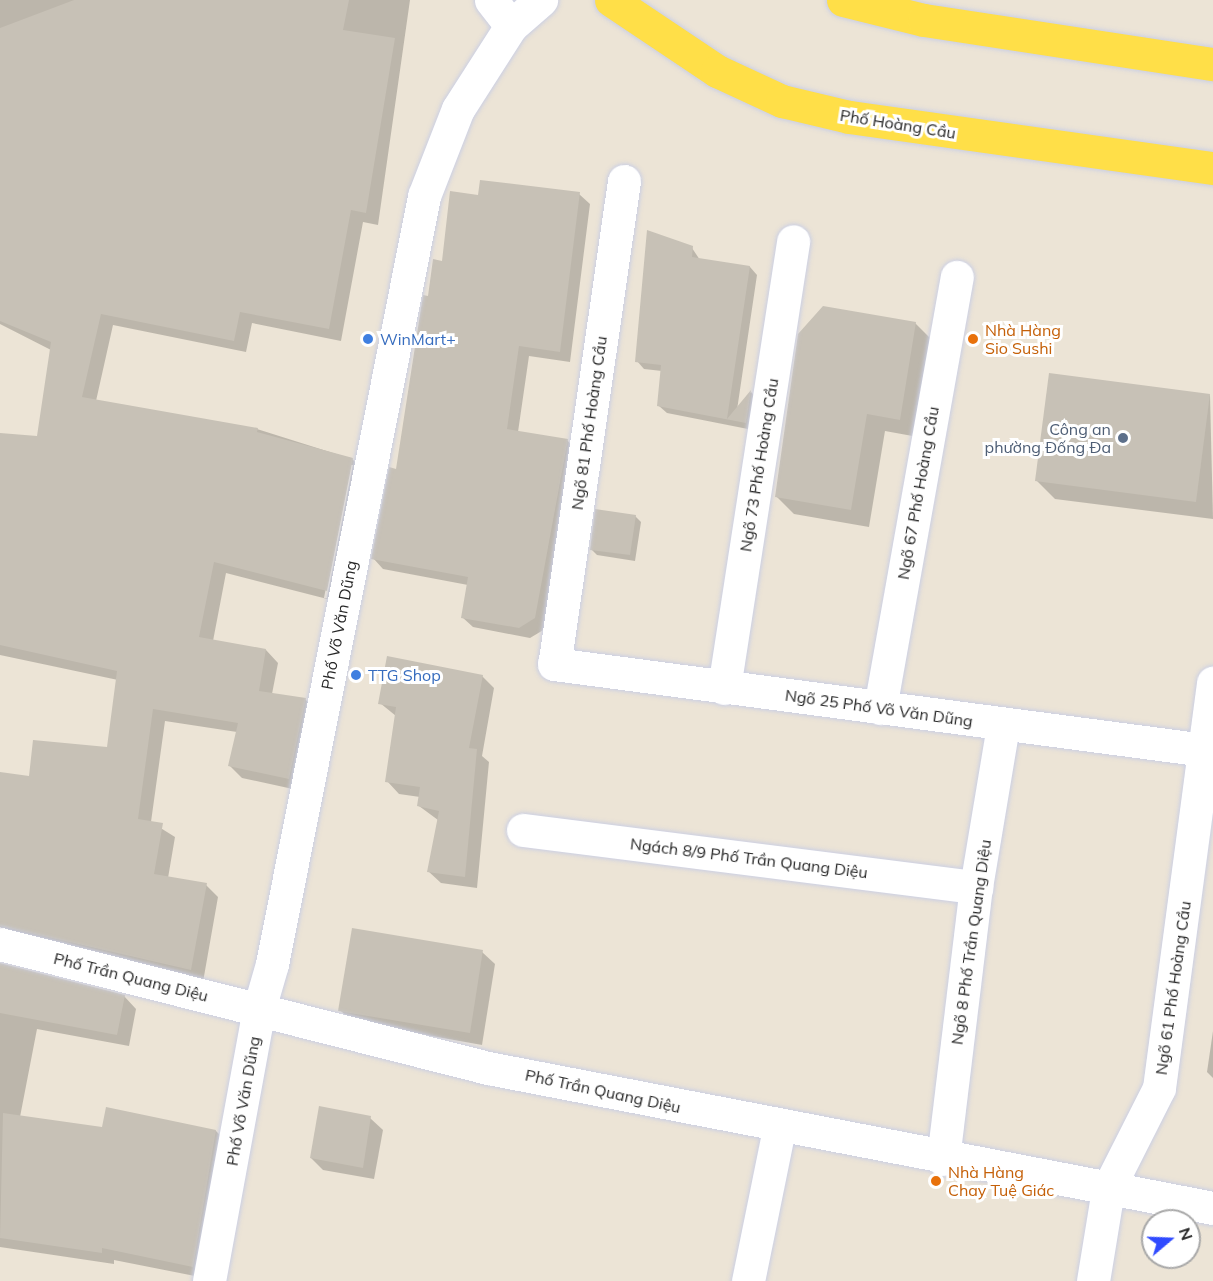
<!DOCTYPE html>
<html>
<head>
<meta charset="utf-8">
<style>
  body { margin:0 }
  #map { position:relative; width:1213px; height:1281px; overflow:hidden; background:#ece4d6; font-family:Mulish,sans-serif }
  div>[style] { position:absolute }
  .shadow>* { inset:0; background:#0003 }
  .building>* { inset:0; background:#c7c1b6 }
  .roads { filter:drop-shadow(0 0 2px #cbcfe3) drop-shadow(0 0 2px #cbcfe3) }
  .minor>* { height:33px; margin:-16.5px; padding:0 16.5px; transform-origin:16.5px; border-radius:16.5px; background:#fff }
  .major>* { height:33px; margin:-16.5px; padding:0 16.5px; transform-origin:16.5px; border-radius:16.5px; background:#ffdf48 }
  .dots>* { width:16px; height:16px; translate:-50% -50%; box-sizing:border-box; border:3px solid #fff; border-radius:50% }
  span { translate:-50% -50%; white-space:nowrap; text-align:center; line-height:1.15; -webkit-text-stroke:6px #fff; paint-order:stroke }
  .street-label { font-size:16px; color:#272727 }
  .food-label { font-size:16px; color:#c56008 }
  .left { translate:0 -50%; text-align:left }
  .shop-label { font-size:16px; color:#366cbe }
  .service-label { font-size:16px; color:#4e5e75 }
  .right { translate:-100% -50%; text-align:right }
  .north { position:absolute; left:1141px; top:1209px; width:60px; height:60px; box-sizing:border-box; background:#fff; border:2px solid #a9a9a9; border-radius:50%; rotate:71deg; font-size:16px; font-weight:700; line-height:24px; text-align:center; color:#272727 }
  .north::after { content:''; display:block; margin:auto; width:21px; height:27px; background:#304bff; clip-path:polygon(50% 0,100% 100%,50% 72%,0 100%) }
</style>
</head>
<body>
<div id="map">
  <div class="shadow">
    <i style="clip-path:polygon(evenodd,0 0,410px 0,378px 225px,363px 222px,341px 341px,252px 323px,246px 352px,113px 325px,96px 401px,257px 429px,352px 459px,365px 471px,339px 602px,226px 573px,213px 641px,266px 650px,278px 663px,272px 694px,305px 699px,317px 712px,302px 791px,242px 778px,230px 766px,237px 732px,165px 721px,151px 822px,175px 837px,168px 878px,206px 885px,218px 897px,203px 982px,0 942px,0 773px,30px 778px,109px 749px,118px 680px,0 655px,0 435px,38px 438px,51px 350px,0 324px,0 0,350px 465px,353px 465px,327px 598px,324px 598px,350px 465px)"></i>
    <i style="clip-path:polygon(579px 194px,590px 204px,570px 362px,529px 356px,518px 432px,567px 440px,577px 451px,545px 629px,530px 638px,473px 627px,462px 617px,468px 585px,383px 569px,373px 558px,397px 471px,429px 298px,480px 196px)"></i>
    <i style="clip-path:polygon(692px 248px,700px 260px,750px 267px,757px 275px,737px 410px,751px 392px,758px 399px,753px 430px,667px 413px,659px 406px,662px 371px,644px 369px,637px 361px)"></i>
    <i style="clip-path:polygon(915px 323px,933px 341px,918px 437px,885px 431px,869px 527px,794px 514px,776px 496px)"></i>
    <i style="clip-path:polygon(1210px 395px,1213px 519px,1055px 499px,1037px 481px)"></i>
    <i style="clip-path:polygon(635px 516px,641px 522px,635px 561px,597px 555px,591px 549px)"></i>
    <i style="clip-path:polygon(482px 676px,494px 688px,482px 756px,489px 762px,477px 888px,441px 883px,428px 871px,438px 820px,419px 806px,420px 797px,399px 794px,387px 781px,396px 716px,380px 703px)"></i>
    <i style="clip-path:polygon(482px 952px,495px 964px,482px 1045px,352px 1022px,340px 1010px)"></i>
    <i style="clip-path:polygon(0 965px,124px 996px,136px 1009px,129px 1046px,37px 1029px,20px 1117px,103px 1129px,216px 1131px,228px 1143px,205px 1278px,114px 1260px,114px 1264px,0 1247px)"></i>
    <i style="clip-path:polygon(1213px 1031px,1213px 1078px,1207px 1072px)"></i>
    <i style="clip-path:polygon(370px 1118px,383px 1130px,374px 1179px,323px 1170px,311px 1158px)"></i>
  </div>
  <div class="building">
    <i style="clip-path:polygon(74px 0,349px 0,343px 30px,395px 38px,366px 213px,351px 210px,329px 329px,240px 312px,234px 341px,101px 314px,82px 397px,258px 428px,257px 432px,353px 458px,327px 591px,214px 562px,199px 637px,266px 649px,259px 691px,306px 698px,289px 779px,228px 766px,238px 723px,153px 709px,138px 819px,163px 823px,154px 874px,207px 883px,191px 970px,0 926px,0 772px,29px 776px,33px 740px,107px 747px,117px 671px,0 645px,0 433px,37px 436px,51px 342px,0 321px,0 28px)"></i>
    <i style="clip-path:polygon(480px 180px,580px 192px,560px 352px,519px 346px,507px 429px,568px 439px,535px 618px,519px 628px,461px 618px,468px 577px,371px 559px,389px 467px,396px 469px,423px 295px,428px 296px,433px 259px,442px 261px,450px 191px,478px 195px)"></i>
    <i style="clip-path:polygon(647px 230px,693px 246px,692px 257px,750px 266px,727px 419px,751px 390px,746px 423px,657px 406px,661px 365px,635px 362px)"></i>
    <i style="clip-path:polygon(823px 306px,916px 322px,900px 420px,867px 414px,851px 510px,775px 497px,798px 334px)"></i>
    <i style="clip-path:polygon(1049px 373px,1210px 394px,1196px 502px,1035px 481px)"></i>
    <i style="clip-path:polygon(595px 509px,636px 515px,630px 555px,590px 550px)"></i>
    <i style="clip-path:polygon(387px 656px,483px 675px,469px 748px,477px 749px,465px 877px,427px 872px,439px 811px,417px 806px,420px 787px,385px 782px,396px 707px,378px 704px)"></i>
    <i style="clip-path:polygon(352px 928px,483px 950px,470px 1033px,338px 1011px)"></i>
    <i style="clip-path:polygon(0 963px,125px 995px,117px 1035px,0 1013px)"></i>
    <i style="clip-path:polygon(319px 1106px,371px 1116px,363px 1168px,310px 1158px)"></i>
    <i style="clip-path:polygon(106px 1107px,216px 1130px,193px 1267px,102px 1248px,102px 1253px,0 1238px,3px 1113px,102px 1127px)"></i>
  </div>
  <div class="roads">
    <div class="minor">
      <i style="left:491px;top:0;width:33px;rotate:52deg"></i>
      <i style="left:624px;top:181px;width:488px;rotate:98.2deg"></i>
      <i style="left:554px;top:664px;width:657px;rotate:7.53deg"></i>
      <i style="left:724px;top:688px;width:452px;rotate:-81.2deg"></i>
      <i style="left:880px;top:708px;width:438px;rotate:-79.9deg"></i>
      <i style="left:523px;top:830px;width:457px;rotate:7.2deg"></i>
      <i style="left:0;top:944px;width:504px;rotate:14.26deg"></i>
      <i style="left:488px;top:1068px;width:738px;rotate:10.93deg"></i>
      <i style="left:943px;top:1159px;width:274px;rotate:-83.1deg"></i>
      <i style="left:976px;top:887px;width:164px;rotate:-80.5deg"></i>
      <i style="left:209px;top:1281px;width:277px;rotate:-79.6deg"></i>
      <i style="left:259px;top:1009px;width:47px;rotate:-73.9deg"></i>
      <i style="left:272px;top:964px;width:783px;rotate:-78.8deg"></i>
      <i style="left:424px;top:196px;width:93px;rotate:-68.7deg"></i>
      <i style="left:458px;top:109px;width:98px;rotate:-57.4deg"></i>
      <i style="left:511px;top:26px;width:40px;rotate:-41deg"></i>
      <i style="left:748px;top:1281px;width:156px;rotate:-78.5deg"></i>
      <i style="left:1093px;top:1281px;width:93px;rotate:-80.7deg"></i>
      <i style="left:1108px;top:1189px;width:113px;rotate:-63.2deg"></i>
      <i style="left:1159px;top:1088px;width:409px;rotate:-82.4deg"></i>
    </div>
    <div class="major">
      <i style="left:611px;top:0;width:128px;rotate:33.8deg"></i>
      <i style="left:717px;top:71px;width:72px;rotate:24.8deg"></i>
      <i style="left:782px;top:101px;width:69px;rotate:13.4deg"></i>
      <i style="left:849px;top:117px;width:368px;rotate:8deg"></i>
      <i style="left:843px;top:0;width:83px;rotate:13.9deg"></i>
      <i style="left:924px;top:20px;width:292px;rotate:8.7deg"></i>
    </div>
  </div>
  <div class="dots">
    <i style="left:368px;top:339px;background:#3f7fe0"></i>
    <i style="left:973px;top:339px;background:#e8710a"></i>
    <i style="left:1123px;top:438px;background:#5c6f8a"></i>
    <i style="left:356px;top:675px;background:#3f7fe0"></i>
    <i style="left:936px;top:1181px;background:#e8710a"></i>
  </div>
  <div class="street-label">
    <span style="left:898px;top:124px;rotate:9deg">Phố Hoàng Cầu</span>
    <span style="left:589px;top:423px;rotate:-82deg">Ngõ 81 Phố Hoàng Cầu</span>
    <span style="left:759px;top:465px;rotate:-81deg">Ngõ 73 Phố Hoàng Cầu</span>
    <span style="left:918px;top:493px;rotate:-80deg">Ngõ 67 Phố Hoàng Cầu</span>
    <span style="left:339px;top:625px;rotate:-79deg">Phố Võ Văn Dũng</span>
    <span style="left:879px;top:708px;rotate:8deg">Ngõ 25 Phố Võ Văn Dũng</span>
    <span style="left:749px;top:858px;rotate:7deg">Ngách 8/9 Phố Trần Quang Diệu</span>
    <span style="left:971px;top:942px;rotate:-82deg">Ngõ 8 Phố Trần Quang Diệu</span>
    <span style="left:131px;top:977px;rotate:14deg">Phố Trần Quang Diệu</span>
    <span style="left:1173px;top:988px;rotate:-82deg">Ngõ 61 Phố Hoàng Cầu</span>
    <span style="left:603px;top:1091px;rotate:12deg">Phố Trần Quang Diệu</span>
    <span style="left:243px;top:1101px;rotate:-80deg">Phố Võ Văn Dũng</span>
  </div>
  <div class="food-label">
    <span class="left" style="left:985px;top:339px">Nhà Hàng<br>Sio Sushi</span>
    <span class="left" style="left:948px;top:1181px">Nhà Hàng<br>Chay Tuệ Giác</span>
  </div>
  <div class="shop-label">
    <span class="left" style="left:380px;top:339px">WinMart+</span>
    <span class="left" style="left:368px;top:675px">TTG Shop</span>
  </div>
  <div class="service-label">
    <span class="right" style="left:1111px;top:438px">Công an<br>phường Đống Đa</span>
  </div>
  <div class="north">N</div>
</div>
</body>
</html>
